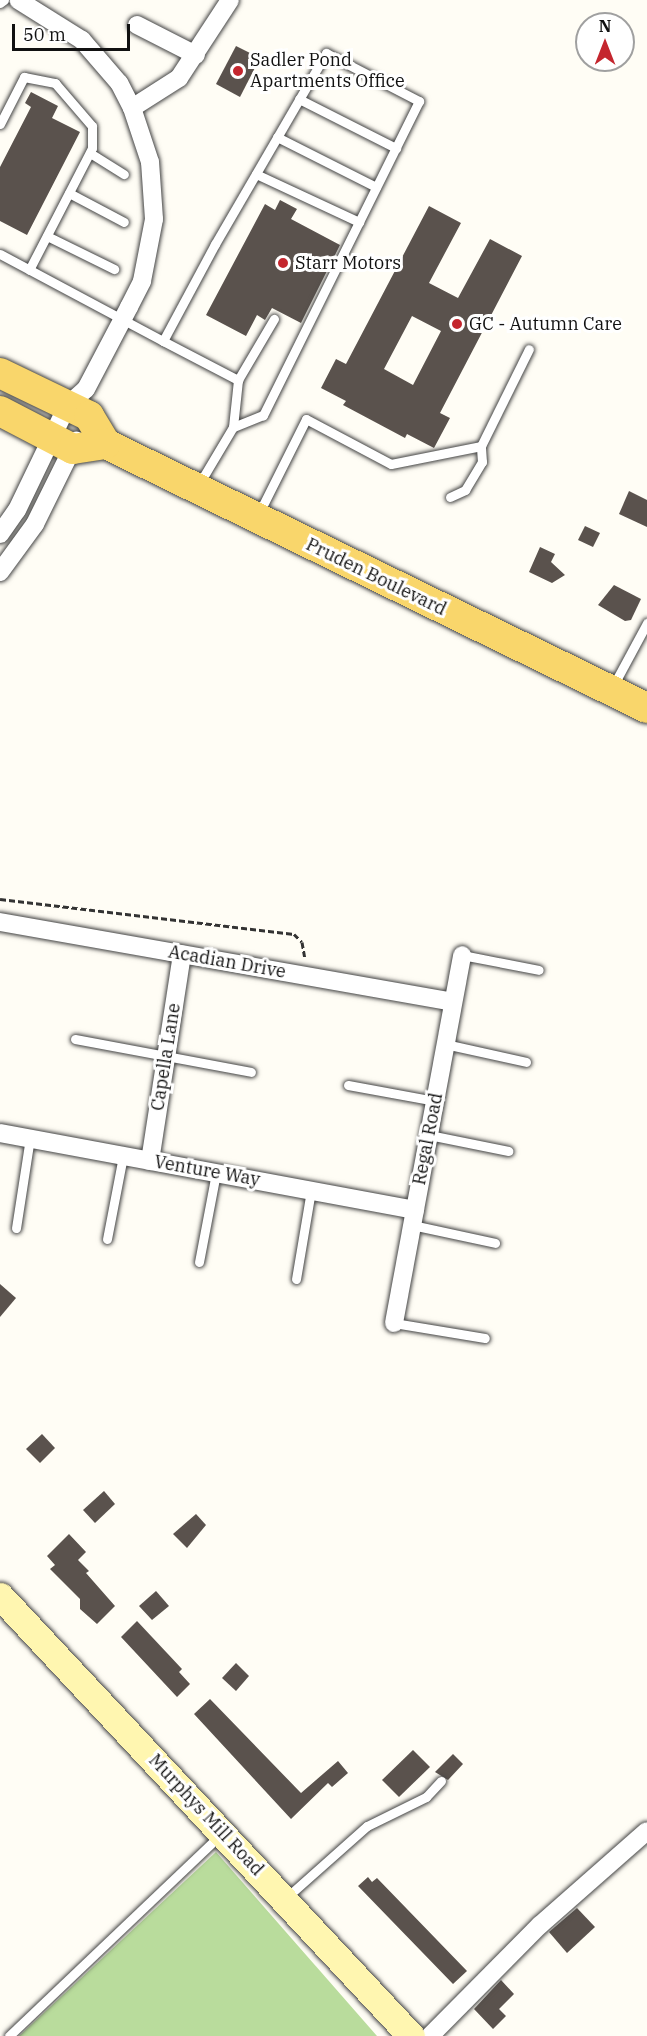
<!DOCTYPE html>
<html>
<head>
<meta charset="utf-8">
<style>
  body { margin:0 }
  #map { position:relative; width:647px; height:2036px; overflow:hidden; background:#fffdf5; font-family:"IBM Plex Serif",serif }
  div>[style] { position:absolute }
  .forest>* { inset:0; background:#b9dc9c }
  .building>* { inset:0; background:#5a524d }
  .path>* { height:3px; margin-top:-1.5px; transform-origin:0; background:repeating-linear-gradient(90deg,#333 0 6px,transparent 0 9px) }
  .roads { filter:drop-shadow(0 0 2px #444) drop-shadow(0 0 2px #444) }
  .lane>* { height:9px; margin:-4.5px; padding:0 4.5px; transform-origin:4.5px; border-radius:4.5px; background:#fff }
  .street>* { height:18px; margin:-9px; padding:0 9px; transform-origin:9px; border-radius:9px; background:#fff }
  .secondary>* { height:27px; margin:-13.5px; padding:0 13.5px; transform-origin:13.5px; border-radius:13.5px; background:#fff6b0 }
  .primary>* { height:30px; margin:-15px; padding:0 15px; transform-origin:15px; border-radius:15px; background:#f9d66b }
  .dots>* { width:16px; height:16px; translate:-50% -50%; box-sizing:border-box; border:3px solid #fff; border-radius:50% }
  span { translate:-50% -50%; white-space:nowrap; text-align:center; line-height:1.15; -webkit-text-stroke:6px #fff; paint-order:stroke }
  .poi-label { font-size:18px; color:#111 }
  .left { translate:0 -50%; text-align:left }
  .street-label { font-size:18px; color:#111 }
  .north { position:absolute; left:575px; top:12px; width:60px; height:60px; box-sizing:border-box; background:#fff; border:2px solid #a0a0a0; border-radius:50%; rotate:0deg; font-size:16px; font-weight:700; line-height:24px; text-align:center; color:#111 }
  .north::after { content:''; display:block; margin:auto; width:21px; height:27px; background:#c4262e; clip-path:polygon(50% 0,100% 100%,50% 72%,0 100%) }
  .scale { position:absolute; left:12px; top:24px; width:118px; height:27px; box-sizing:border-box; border:3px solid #111; border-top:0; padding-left:8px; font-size:18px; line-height:21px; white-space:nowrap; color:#111; -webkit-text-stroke:4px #fff; paint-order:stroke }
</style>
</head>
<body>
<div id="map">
  <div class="forest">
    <i style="clip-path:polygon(216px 1852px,377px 2036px,19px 2036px)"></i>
  </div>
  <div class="building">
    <i style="clip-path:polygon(236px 46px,260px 58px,240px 97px,216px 84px)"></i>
    <i style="clip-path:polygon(31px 92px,58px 106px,52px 118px,80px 132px,27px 235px,0 221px,0 167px,31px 107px,25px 103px)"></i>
    <i style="clip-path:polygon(280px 200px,297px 209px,291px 219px,340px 245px,301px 323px,272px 308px,265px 320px,257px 315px,246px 336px,206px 315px,265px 204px,275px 210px)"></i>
    <i style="clip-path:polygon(evenodd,429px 206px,461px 223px,429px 283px,458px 298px,490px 239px,522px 256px,440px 413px,450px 418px,434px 448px,407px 434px,405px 438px,343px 405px,346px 401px,321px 388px,336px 359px,346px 364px,429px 206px,412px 316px,441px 331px,413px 385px,384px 369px,412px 316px)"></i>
    <i style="clip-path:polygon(629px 491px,647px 500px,647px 527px,619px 514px)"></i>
    <i style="clip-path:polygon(585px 526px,600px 533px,593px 547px,578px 540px)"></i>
    <i style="clip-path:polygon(540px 547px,555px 554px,551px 562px,565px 575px,552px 583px,529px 572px)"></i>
    <i style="clip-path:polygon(614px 585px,641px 599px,631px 620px,625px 621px,598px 605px)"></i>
    <i style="clip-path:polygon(0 1284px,16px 1298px,0 1317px)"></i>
    <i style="clip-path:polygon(42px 1434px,55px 1448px,40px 1463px,26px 1449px)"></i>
    <i style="clip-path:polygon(104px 1491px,115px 1504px,95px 1523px,83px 1510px)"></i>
    <i style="clip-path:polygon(196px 1514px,206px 1525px,187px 1548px,173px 1534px)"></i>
    <i style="clip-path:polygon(69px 1534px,86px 1552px,78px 1560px,89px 1571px,86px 1573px,115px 1606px,97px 1624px,80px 1609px,80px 1599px,50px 1569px,55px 1565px,47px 1556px)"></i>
    <i style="clip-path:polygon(156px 1591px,169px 1606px,152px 1620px,139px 1606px)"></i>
    <i style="clip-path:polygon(137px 1621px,182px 1669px,179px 1672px,190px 1684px,177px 1697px,121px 1637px)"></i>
    <i style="clip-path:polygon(236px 1663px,249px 1676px,236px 1691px,222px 1678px)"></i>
    <i style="clip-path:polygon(210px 1699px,301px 1793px,338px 1761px,348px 1773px,332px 1787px,328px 1783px,291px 1819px,194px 1714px)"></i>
    <i style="clip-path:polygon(413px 1750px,430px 1767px,399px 1797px,382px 1780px)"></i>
    <i style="clip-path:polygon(453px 1754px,463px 1764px,448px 1780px,435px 1772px)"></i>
    <i style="clip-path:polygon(368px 1877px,372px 1882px,377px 1878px,467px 1971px,453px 1984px,358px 1886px)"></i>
    <i style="clip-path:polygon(577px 1908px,595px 1927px,567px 1953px,549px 1932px)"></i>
    <i style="clip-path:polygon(501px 1980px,514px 1994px,499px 2009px,506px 2016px,493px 2029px,474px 2009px)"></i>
  </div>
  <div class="path">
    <i style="left:0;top:899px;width:296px;rotate:6.8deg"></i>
    <i style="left:294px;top:934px;width:11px;rotate:45deg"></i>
    <i style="left:302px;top:942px;width:17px;rotate:80deg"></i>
  </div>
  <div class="roads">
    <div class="lane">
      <i style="left:0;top:3px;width:5px;rotate:-37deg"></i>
      <i style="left:299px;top:99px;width:109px;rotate:26.8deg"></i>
      <i style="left:0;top:124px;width:53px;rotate:-62.9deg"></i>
      <i style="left:24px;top:77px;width:32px;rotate:11deg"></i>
      <i style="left:55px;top:83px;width:57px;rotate:49.3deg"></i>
      <i style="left:92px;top:126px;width:22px;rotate:90deg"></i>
      <i style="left:92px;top:148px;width:137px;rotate:117.3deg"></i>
      <i style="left:277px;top:137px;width:111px;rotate:26.8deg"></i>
      <i style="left:90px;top:153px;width:40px;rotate:32deg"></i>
      <i style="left:256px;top:174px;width:114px;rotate:25deg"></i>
      <i style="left:69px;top:193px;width:62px;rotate:27.8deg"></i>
      <i style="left:47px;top:236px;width:75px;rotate:26.2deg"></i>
      <i style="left:0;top:254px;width:185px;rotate:28.1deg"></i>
      <i style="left:163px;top:341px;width:110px;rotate:-61.8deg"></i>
      <i style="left:215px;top:244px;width:221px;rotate:-59.8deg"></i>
      <i style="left:326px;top:53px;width:105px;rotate:27.3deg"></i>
      <i style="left:419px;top:101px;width:351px;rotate:116.4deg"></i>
      <i style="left:263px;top:415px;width:32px;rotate:158deg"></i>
      <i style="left:233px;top:427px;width:66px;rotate:120.8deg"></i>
      <i style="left:163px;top:341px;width:85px;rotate:27.5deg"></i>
      <i style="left:238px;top:380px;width:47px;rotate:96.1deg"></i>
      <i style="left:238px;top:380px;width:71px;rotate:-59.5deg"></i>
      <i style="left:450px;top:497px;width:17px;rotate:-25deg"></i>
      <i style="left:465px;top:490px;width:33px;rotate:-59deg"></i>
      <i style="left:482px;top:462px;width:16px;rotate:-94deg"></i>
      <i style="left:259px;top:513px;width:105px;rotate:-63.4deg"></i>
      <i style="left:306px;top:419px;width:96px;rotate:27.9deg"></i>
      <i style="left:391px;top:464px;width:92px;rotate:-11.3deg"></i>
      <i style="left:481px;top:446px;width:108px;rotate:-63.7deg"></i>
      <i style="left:612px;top:688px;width:74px;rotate:-61.7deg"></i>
      <i style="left:462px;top:955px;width:78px;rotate:11deg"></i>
      <i style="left:75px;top:1039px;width:179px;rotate:10.6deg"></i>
      <i style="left:445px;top:1044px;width:83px;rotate:12.5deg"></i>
      <i style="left:348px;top:1085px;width:88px;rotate:10.4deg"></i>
      <i style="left:429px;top:1135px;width:81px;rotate:11.4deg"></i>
      <i style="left:412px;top:1225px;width:85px;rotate:12.2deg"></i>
      <i style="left:16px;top:1228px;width:91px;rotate:-81.2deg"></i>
      <i style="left:107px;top:1239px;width:85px;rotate:-79.1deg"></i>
      <i style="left:199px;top:1262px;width:91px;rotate:-79.2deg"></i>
      <i style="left:296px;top:1279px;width:90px;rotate:-80.4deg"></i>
      <i style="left:394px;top:1323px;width:92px;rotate:9.4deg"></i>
      <i style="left:287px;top:1897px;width:107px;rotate:-41.6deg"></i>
      <i style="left:367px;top:1826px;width:66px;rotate:-26.2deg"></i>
      <i style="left:426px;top:1797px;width:22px;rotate:-47deg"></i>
      <i style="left:9px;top:2036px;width:291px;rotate:-43.6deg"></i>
    </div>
    <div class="street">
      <i style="left:137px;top:25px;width:66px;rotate:27deg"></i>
      <i style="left:132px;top:108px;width:56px;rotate:-32.6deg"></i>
      <i style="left:179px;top:78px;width:93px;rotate:-56.8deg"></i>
      <i style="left:0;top:534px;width:29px;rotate:-55deg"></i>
      <i style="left:17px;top:510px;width:115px;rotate:-64.3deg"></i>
      <i style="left:67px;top:406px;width:25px;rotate:-42deg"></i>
      <i style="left:86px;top:389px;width:93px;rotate:-62.3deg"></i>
      <i style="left:129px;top:307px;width:29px;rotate:-63deg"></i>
      <i style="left:142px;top:281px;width:63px;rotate:-79deg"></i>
      <i style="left:154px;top:219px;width:57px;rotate:-94deg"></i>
      <i style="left:150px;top:162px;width:57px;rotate:-108.4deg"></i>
      <i style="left:132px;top:108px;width:28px;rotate:-117deg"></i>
      <i style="left:119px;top:83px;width:57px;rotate:-130.7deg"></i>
      <i style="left:82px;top:40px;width:75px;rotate:-148deg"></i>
      <i style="left:0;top:572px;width:59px;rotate:-53.9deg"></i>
      <i style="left:35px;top:524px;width:93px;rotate:-63.7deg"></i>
      <i style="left:0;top:922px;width:460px;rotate:10deg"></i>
      <i style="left:0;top:1133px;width:422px;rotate:10.5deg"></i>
      <i style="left:150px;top:1161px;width:209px;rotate:-81.2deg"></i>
      <i style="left:394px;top:1323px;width:374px;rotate:-79.5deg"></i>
      <i style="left:430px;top:2036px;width:156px;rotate:-45.3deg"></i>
      <i style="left:540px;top:1925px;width:142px;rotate:-41.3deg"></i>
    </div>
    <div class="secondary">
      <i style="left:0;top:1596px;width:602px;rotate:46.95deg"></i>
    </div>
    <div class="primary">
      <i style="left:0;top:373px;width:99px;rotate:25.8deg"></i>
      <i style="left:89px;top:416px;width:33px;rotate:59deg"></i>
      <i style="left:106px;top:444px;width:602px;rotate:26.01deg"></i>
      <i style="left:0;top:411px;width:82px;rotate:27.5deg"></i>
      <i style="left:73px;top:449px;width:33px;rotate:-9deg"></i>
    </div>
  </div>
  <div class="dots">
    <i style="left:238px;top:71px;background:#c4262e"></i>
    <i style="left:283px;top:263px;background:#c4262e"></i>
    <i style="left:457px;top:324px;background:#c4262e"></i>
  </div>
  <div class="poi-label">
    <span class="left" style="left:250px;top:71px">Sadler Pond<br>Apartments Office</span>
    <span class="left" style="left:295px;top:263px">Starr Motors</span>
    <span class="left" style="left:469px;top:324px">GC - Autumn Care</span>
  </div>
  <div class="street-label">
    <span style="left:376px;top:577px;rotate:26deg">Pruden Boulevard</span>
    <span style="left:227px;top:962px;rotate:10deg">Acadian Drive</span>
    <span style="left:166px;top:1057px;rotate:-81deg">Capella Lane</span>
    <span style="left:428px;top:1139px;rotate:-79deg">Regal Road</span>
    <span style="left:207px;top:1171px;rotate:10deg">Venture Way</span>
    <span style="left:206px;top:1815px;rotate:47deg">Murphys Mill Road</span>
  </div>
  <div class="north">N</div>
  <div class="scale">50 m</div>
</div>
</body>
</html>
